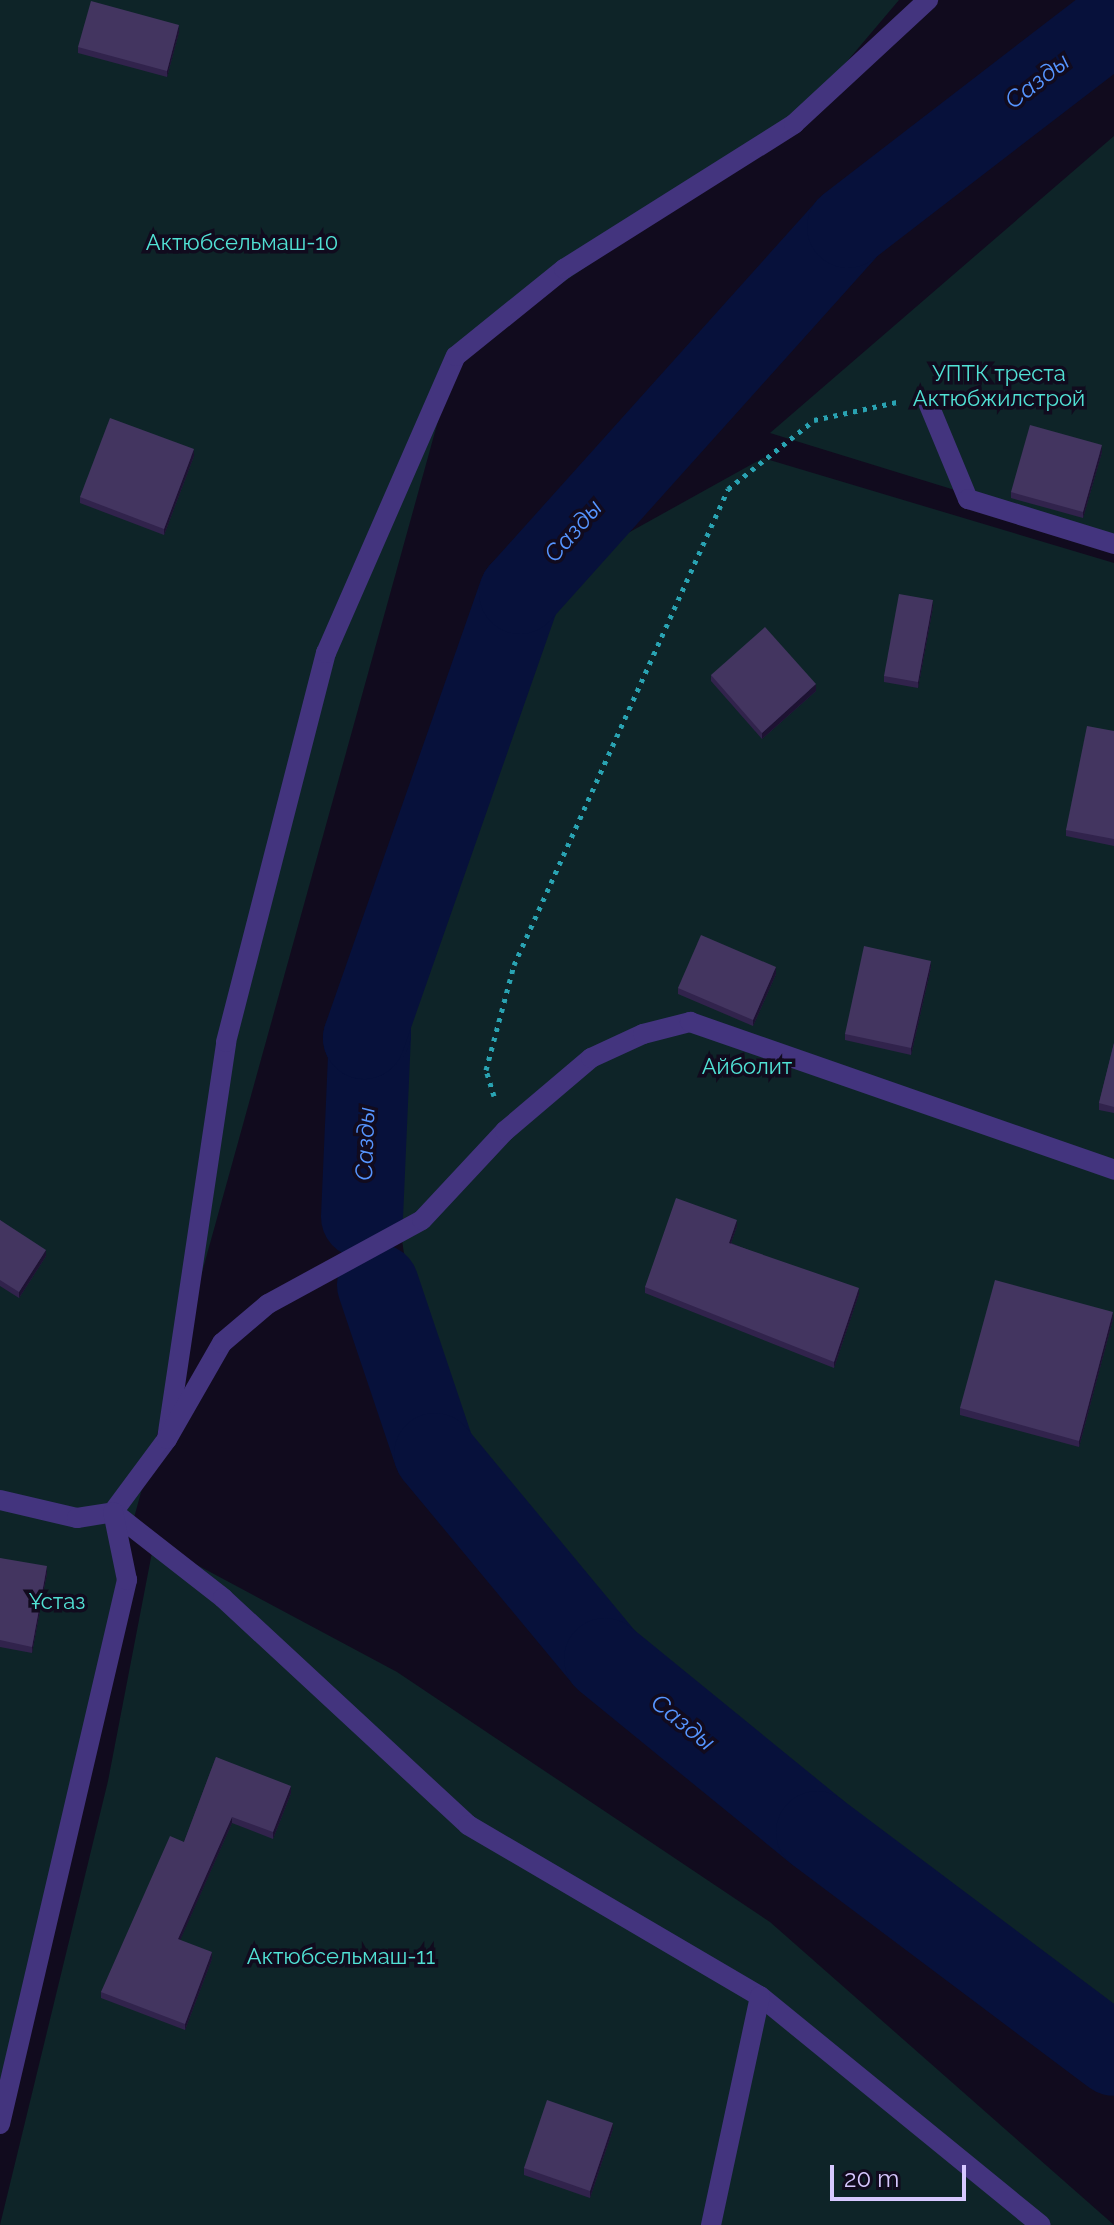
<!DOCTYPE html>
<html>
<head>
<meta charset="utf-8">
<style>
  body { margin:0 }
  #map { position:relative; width:1114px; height:2225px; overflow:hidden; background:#110b1e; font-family:Raleway,sans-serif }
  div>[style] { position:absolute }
  .green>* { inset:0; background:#0e2428 }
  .river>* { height:82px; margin:-41px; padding:0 41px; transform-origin:41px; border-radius:41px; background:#07113b }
  .path>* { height:5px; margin-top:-2.5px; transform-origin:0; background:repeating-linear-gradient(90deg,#29a3b2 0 4px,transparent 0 10px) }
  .minor>* { height:20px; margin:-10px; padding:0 10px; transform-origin:10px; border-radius:10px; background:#43347e }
  .wall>* { inset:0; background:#31234c }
  .shaded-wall>* { inset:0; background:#1d1232 }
  .building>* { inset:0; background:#433560 }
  span { translate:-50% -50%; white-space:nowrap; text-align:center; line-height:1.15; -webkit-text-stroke:7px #110b1e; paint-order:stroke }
  .park-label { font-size:22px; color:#51e2d5 }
  .water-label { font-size:24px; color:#5695ff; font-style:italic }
  .scale { position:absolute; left:830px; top:2165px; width:136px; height:36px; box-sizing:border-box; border:4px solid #d7c8ff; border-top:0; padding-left:10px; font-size:24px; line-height:28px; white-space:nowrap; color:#d7c8ff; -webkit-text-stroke:6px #110b1e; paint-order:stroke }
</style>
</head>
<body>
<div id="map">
  <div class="green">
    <i style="clip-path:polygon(0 0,899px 0,794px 124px,456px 356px,122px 1561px,0 2091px)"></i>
    <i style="clip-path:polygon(1114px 136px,1114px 539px,770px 433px)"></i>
    <i style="clip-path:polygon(763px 458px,1114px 563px,1114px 2053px,605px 1659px,435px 1454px,370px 1033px,520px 593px)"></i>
    <i style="clip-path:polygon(154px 1542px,397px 1672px,770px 1922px,1114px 2225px,0 2225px,108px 1781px)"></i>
  </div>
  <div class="river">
    <i style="left:362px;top:1217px;width:184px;rotate:-87.5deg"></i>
    <i style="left:370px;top:1033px;width:8px;rotate:140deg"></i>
    <i style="left:364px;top:1038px;width:472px;rotate:-70.7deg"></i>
    <i style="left:520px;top:593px;width:491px;rotate:-48.1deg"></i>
    <i style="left:848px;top:227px;width:336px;rotate:-37.6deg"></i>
    <i style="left:378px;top:1285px;width:178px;rotate:71.4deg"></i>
    <i style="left:435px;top:1454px;width:266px;rotate:50.3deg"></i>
    <i style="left:605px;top:1659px;width:274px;rotate:39.2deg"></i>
    <i style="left:817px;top:1832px;width:371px;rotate:36.9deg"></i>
  </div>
  <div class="path">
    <i style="left:494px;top:1096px;width:27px;rotate:-107deg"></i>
    <i style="left:486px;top:1070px;width:109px;rotate:-75.1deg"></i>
    <i style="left:514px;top:965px;width:522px;rotate:-65.79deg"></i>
    <i style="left:728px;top:489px;width:110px;rotate:-38.7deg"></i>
    <i style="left:814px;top:420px;width:85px;rotate:-12.2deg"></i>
  </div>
  <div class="minor">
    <i style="left:929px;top:405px;width:102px;rotate:67.5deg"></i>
    <i style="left:968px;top:499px;width:153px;rotate:17.1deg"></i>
    <i style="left:167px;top:1439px;width:401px;rotate:-81.5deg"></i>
    <i style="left:226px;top:1042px;width:402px;rotate:-75.6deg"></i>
    <i style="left:326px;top:653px;width:324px;rotate:-66.4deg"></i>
    <i style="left:456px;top:356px;width:139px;rotate:-38.9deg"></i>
    <i style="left:564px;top:269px;width:272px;rotate:-32.2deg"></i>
    <i style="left:794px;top:124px;width:183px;rotate:-42.8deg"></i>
    <i style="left:0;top:1500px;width:79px;rotate:13.2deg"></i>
    <i style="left:77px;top:1518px;width:36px;rotate:-9deg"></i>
    <i style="left:113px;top:1512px;width:91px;rotate:-53.5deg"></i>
    <i style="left:167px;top:1439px;width:111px;rotate:-60.2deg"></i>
    <i style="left:222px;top:1343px;width:60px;rotate:-40.3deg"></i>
    <i style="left:268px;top:1304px;width:175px;rotate:-28.6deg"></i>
    <i style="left:422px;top:1220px;width:122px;rotate:-47deg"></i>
    <i style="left:505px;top:1131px;width:113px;rotate:-40.3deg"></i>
    <i style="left:591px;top:1058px;width:57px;rotate:-24.8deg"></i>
    <i style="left:643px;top:1034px;width:49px;rotate:-14.3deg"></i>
    <i style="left:690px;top:1022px;width:449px;rotate:19.2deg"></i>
    <i style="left:113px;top:1512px;width:140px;rotate:38deg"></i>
    <i style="left:223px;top:1598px;width:334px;rotate:42.8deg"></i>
    <i style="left:468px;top:1825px;width:338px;rotate:30.4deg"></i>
    <i style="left:760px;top:1996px;width:362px;rotate:39.2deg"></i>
    <i style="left:0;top:2124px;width:559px;rotate:-76.86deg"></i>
    <i style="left:127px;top:1580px;width:69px;rotate:-101.6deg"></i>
    <i style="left:711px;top:2225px;width:234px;rotate:-77.9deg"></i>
  </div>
  <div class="wall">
    <i style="clip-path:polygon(179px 32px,167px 77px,78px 53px,78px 47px)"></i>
    <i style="clip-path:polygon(1102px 452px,1083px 518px,1011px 498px,1011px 492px)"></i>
    <i style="clip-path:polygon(194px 456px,164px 535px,80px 503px,80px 497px)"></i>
    <i style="clip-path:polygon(933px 607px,918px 688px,884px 682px,884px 676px)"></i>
    <i style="clip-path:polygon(711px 675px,816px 691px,762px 739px,711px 681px)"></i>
    <i style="clip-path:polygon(1114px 731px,1114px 846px,1066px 836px,1066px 830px)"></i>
    <i style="clip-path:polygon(931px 967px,911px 1055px,845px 1040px,845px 1034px)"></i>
    <i style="clip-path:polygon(776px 974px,753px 1026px,678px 994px,678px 988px)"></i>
    <i style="clip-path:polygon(1114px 1043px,1114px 1113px,1099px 1110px,1099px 1103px)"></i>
    <i style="clip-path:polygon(0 1220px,46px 1256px,19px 1298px,0 1286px)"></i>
    <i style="clip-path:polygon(737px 1226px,731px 1243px,859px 1294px,834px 1368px,645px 1293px,645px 1287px)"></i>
    <i style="clip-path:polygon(1113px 1319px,1079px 1447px,960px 1415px,960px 1408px)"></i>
    <i style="clip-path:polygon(0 1558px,47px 1573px,32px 1653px,0 1647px)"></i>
    <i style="clip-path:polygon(216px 1757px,291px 1793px,273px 1839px,232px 1823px,180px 1940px,212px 1959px,185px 2030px,101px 1998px,101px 1992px,184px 1842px)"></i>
    <i style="clip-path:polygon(613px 2129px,590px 2198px,524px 2175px,524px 2168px)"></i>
  </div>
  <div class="shaded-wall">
    <i style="clip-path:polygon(179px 25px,179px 32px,167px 77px,167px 71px)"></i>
    <i style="clip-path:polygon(1102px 445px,1102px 452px,1083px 518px,1083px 512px)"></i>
    <i style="clip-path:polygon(194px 449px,194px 456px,164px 535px,164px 529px)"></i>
    <i style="clip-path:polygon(933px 600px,933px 607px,918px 688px,918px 682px)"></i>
    <i style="clip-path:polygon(816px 684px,816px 691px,762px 739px,762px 733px)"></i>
    <i style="clip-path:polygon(931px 961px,931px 967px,911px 1055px,911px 1048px)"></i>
    <i style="clip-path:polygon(776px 967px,776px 974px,753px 1026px,753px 1020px)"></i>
    <i style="clip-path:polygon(737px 1220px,737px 1226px,729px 1249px,729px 1243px)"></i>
    <i style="clip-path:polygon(46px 1250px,46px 1256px,19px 1298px,19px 1292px)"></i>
    <i style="clip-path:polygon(859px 1288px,859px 1294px,834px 1368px,834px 1362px)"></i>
    <i style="clip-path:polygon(1113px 1312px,1113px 1319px,1079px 1447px,1079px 1441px)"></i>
    <i style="clip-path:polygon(47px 1566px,47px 1573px,32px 1653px,32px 1647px)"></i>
    <i style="clip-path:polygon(291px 1786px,291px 1793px,273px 1839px,273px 1832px)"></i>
    <i style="clip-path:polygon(232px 1817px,232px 1823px,178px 1945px,178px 1939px)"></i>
    <i style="clip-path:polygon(212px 1952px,212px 1959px,185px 2030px,185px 2024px)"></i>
    <i style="clip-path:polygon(613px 2123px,613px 2129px,590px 2198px,590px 2191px)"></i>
  </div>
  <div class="building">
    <i style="clip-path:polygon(91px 1px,179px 25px,167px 71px,78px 47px)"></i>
    <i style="clip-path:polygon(110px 418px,194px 449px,164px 529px,80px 497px)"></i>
    <i style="clip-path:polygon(1030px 425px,1102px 445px,1083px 512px,1011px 492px)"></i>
    <i style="clip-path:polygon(899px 594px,933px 600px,918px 682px,884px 676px)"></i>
    <i style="clip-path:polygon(765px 627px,816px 684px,762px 733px,711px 675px)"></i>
    <i style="clip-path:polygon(1087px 726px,1114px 731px,1114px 839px,1066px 830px)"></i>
    <i style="clip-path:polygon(701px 935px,776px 967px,753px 1020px,678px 988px)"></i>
    <i style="clip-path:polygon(864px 946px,931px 961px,911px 1048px,845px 1034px)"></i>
    <i style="clip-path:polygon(1114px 1043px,1114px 1107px,1099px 1103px)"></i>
    <i style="clip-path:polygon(676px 1198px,737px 1220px,729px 1243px,859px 1288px,834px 1362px,645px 1287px)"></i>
    <i style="clip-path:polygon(0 1220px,46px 1250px,19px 1292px,0 1280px)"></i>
    <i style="clip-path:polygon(995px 1280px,1113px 1312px,1079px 1441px,960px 1408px)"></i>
    <i style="clip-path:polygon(0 1558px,47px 1566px,32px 1647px,0 1640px)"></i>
    <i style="clip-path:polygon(216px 1757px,291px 1786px,273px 1832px,232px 1817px,178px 1939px,212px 1952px,185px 2024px,101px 1992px,170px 1836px,184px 1842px)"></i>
    <i style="clip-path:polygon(547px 2100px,613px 2123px,590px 2191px,524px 2168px)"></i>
  </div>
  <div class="park-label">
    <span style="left:242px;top:243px">Актюбсельмаш-10</span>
    <span style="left:999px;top:386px">УПТК треста<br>Актюбжилстрой</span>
    <span style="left:747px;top:1067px">Айболит</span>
    <span style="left:57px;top:1602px">Ұстаз</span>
    <span style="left:341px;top:1957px">Актюбсельмаш-11</span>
  </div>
  <div class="water-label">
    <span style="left:1037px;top:81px;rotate:-38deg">Сазды</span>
    <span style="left:573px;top:531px;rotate:-49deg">Сазды</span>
    <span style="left:365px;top:1144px;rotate:-88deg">Сазды</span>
    <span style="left:683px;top:1722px;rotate:39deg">Сазды</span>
  </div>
  <div class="scale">20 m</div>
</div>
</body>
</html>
